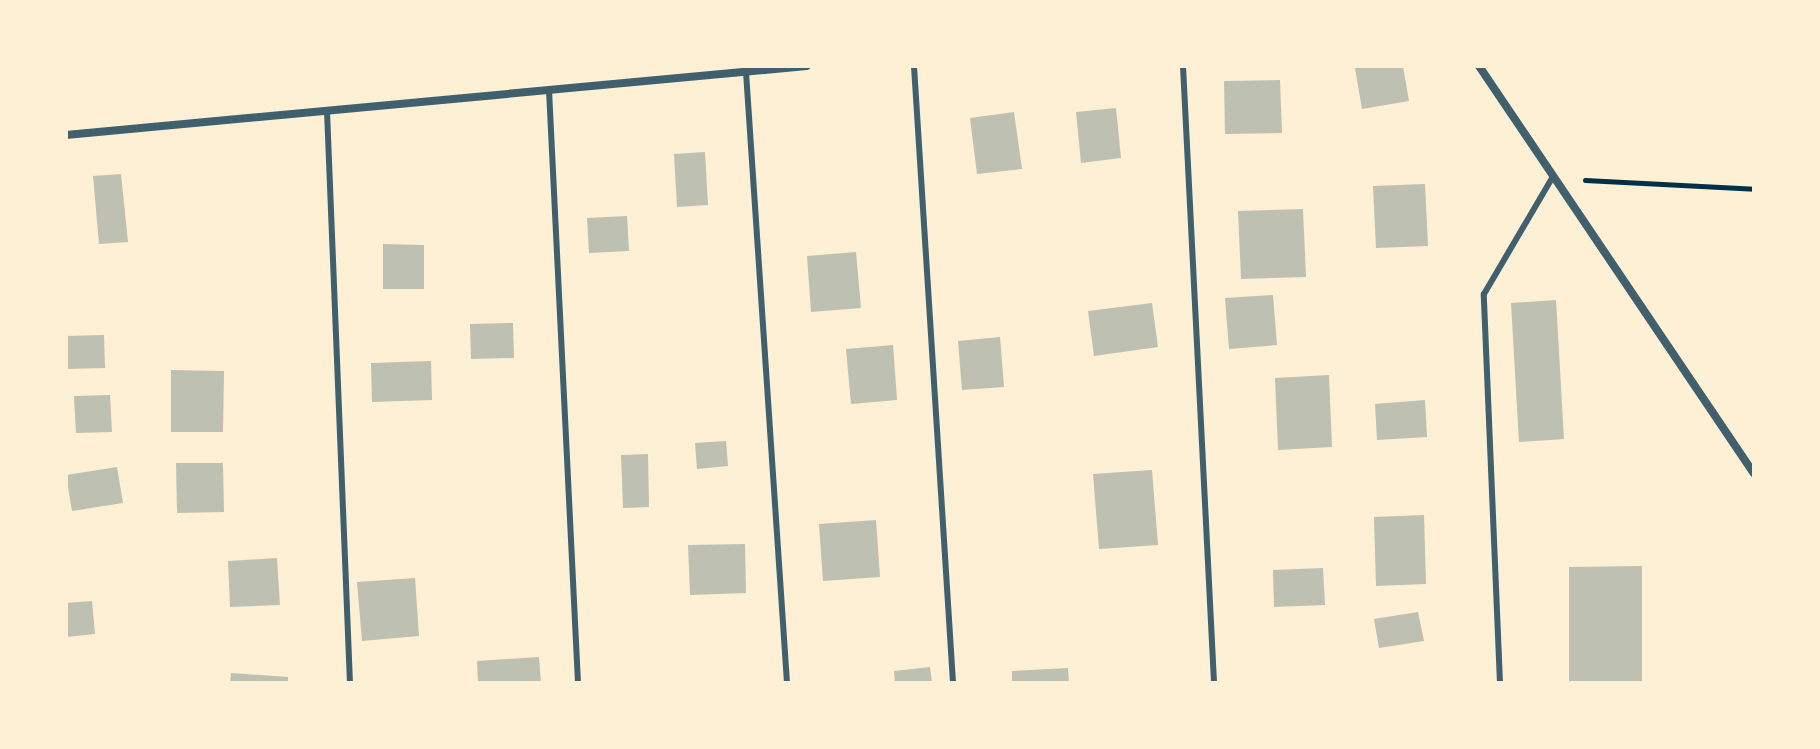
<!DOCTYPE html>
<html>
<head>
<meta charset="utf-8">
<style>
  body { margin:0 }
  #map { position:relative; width:1820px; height:749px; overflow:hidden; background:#fdf0d5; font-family:Helvetica,sans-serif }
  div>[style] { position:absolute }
  .building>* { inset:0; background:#bec0b2 }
  .path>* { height:5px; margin:-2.5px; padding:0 2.5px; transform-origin:2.5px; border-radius:2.5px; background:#003049 }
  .service>* { height:6px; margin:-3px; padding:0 3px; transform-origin:3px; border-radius:3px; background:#3f606c }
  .minor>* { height:8px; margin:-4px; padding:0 4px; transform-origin:4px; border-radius:4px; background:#3f606c }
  span { translate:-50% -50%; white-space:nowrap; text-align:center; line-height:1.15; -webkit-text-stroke:8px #fdf0d5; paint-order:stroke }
  .frame { position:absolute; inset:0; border:68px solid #fdf0d5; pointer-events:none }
</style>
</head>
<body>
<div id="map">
  <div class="building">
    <i style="clip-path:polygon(1365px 66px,1403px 66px,1409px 101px,1362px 109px,1355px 68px)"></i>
    <i style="clip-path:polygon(1280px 80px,1282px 133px,1225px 134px,1224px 81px)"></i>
    <i style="clip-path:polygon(1116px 108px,1121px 158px,1081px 163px,1076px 112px)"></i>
    <i style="clip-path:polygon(1014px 112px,1022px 169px,977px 174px,970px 118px)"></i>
    <i style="clip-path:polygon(705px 152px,708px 205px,677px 207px,674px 154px)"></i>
    <i style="clip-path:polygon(121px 174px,128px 242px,99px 244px,93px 176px)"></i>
    <i style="clip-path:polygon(1425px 184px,1428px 246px,1376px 248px,1373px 186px)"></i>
    <i style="clip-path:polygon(1303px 209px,1306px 277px,1241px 279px,1238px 211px)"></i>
    <i style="clip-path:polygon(627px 216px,629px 251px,589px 253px,587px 218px)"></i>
    <i style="clip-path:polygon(383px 244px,424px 245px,424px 289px,383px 289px)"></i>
    <i style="clip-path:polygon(856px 252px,861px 308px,811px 312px,807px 256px)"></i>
    <i style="clip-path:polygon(1273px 295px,1277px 345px,1229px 349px,1225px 298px)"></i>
    <i style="clip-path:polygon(1556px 300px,1564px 439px,1519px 442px,1511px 303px)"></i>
    <i style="clip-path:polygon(1152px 303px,1158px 347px,1094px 356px,1088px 311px)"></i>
    <i style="clip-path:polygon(513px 323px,514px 358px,471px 359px,470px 324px)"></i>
    <i style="clip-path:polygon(104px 335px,105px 368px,66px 369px,66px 336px)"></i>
    <i style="clip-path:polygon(1000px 337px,1004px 387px,962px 390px,958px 341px)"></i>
    <i style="clip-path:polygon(893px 345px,897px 400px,851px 404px,846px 349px)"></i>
    <i style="clip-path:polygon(431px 361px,432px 400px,372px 402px,371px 363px)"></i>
    <i style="clip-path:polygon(171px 370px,224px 371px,223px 432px,171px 432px)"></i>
    <i style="clip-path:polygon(1329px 375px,1332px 447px,1278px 450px,1275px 378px)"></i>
    <i style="clip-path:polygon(110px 395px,112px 432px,76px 433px,74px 396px)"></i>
    <i style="clip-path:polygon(1425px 400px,1427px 437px,1377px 440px,1375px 404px)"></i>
    <i style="clip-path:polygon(726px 441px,728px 466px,697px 469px,695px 443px)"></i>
    <i style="clip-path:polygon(648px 454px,649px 507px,623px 508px,621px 455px)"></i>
    <i style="clip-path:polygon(176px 463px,223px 463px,224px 512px,177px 513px)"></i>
    <i style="clip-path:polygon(117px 467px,123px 503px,72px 511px,66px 475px)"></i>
    <i style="clip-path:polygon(1152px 470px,1158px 545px,1099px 549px,1093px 474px)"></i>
    <i style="clip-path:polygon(1424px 515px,1426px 584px,1376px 586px,1374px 517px)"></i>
    <i style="clip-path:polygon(876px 520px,880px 577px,823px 581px,819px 524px)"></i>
    <i style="clip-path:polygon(745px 544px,746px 593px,690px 595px,688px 545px)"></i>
    <i style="clip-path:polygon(277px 558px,280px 605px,230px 607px,228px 561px)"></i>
    <i style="clip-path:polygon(1642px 566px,1642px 682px,1569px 682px,1569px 567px)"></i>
    <i style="clip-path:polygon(1323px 568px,1325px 605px,1274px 607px,1273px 570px)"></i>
    <i style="clip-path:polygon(415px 578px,419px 636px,362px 641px,357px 582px)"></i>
    <i style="clip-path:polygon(92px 601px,95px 634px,66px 637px,66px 603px)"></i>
    <i style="clip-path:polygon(1418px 612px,1424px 641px,1379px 648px,1374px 619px)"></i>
    <i style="clip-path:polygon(539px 657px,541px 683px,478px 683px,477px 661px)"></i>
    <i style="clip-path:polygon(930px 667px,932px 683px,895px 683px,894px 671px)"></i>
    <i style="clip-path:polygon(1068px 668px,1069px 683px,1012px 683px,1012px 671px)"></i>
    <i style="clip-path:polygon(231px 673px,288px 677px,288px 683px,230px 683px)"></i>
  </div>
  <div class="path">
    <i style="left:1585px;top:180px;width:169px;rotate:3deg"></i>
  </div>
  <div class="service">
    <i style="left:914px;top:66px;width:618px;rotate:86.38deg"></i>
    <i style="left:1183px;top:66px;width:618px;rotate:87.12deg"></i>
    <i style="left:746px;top:72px;width:612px;rotate:86.16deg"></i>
    <i style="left:549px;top:90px;width:594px;rotate:87.2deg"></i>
    <i style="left:327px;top:111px;width:572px;rotate:87.7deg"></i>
    <i style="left:1500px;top:683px;width:389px;rotate:-92.4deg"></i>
    <i style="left:1484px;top:294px;width:134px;rotate:-59.6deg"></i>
  </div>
  <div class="minor">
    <i style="left:1479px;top:66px;width:491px;rotate:56deg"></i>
    <i style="left:66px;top:135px;width:744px;rotate:-5.32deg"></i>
  </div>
  <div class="frame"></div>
</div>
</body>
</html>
